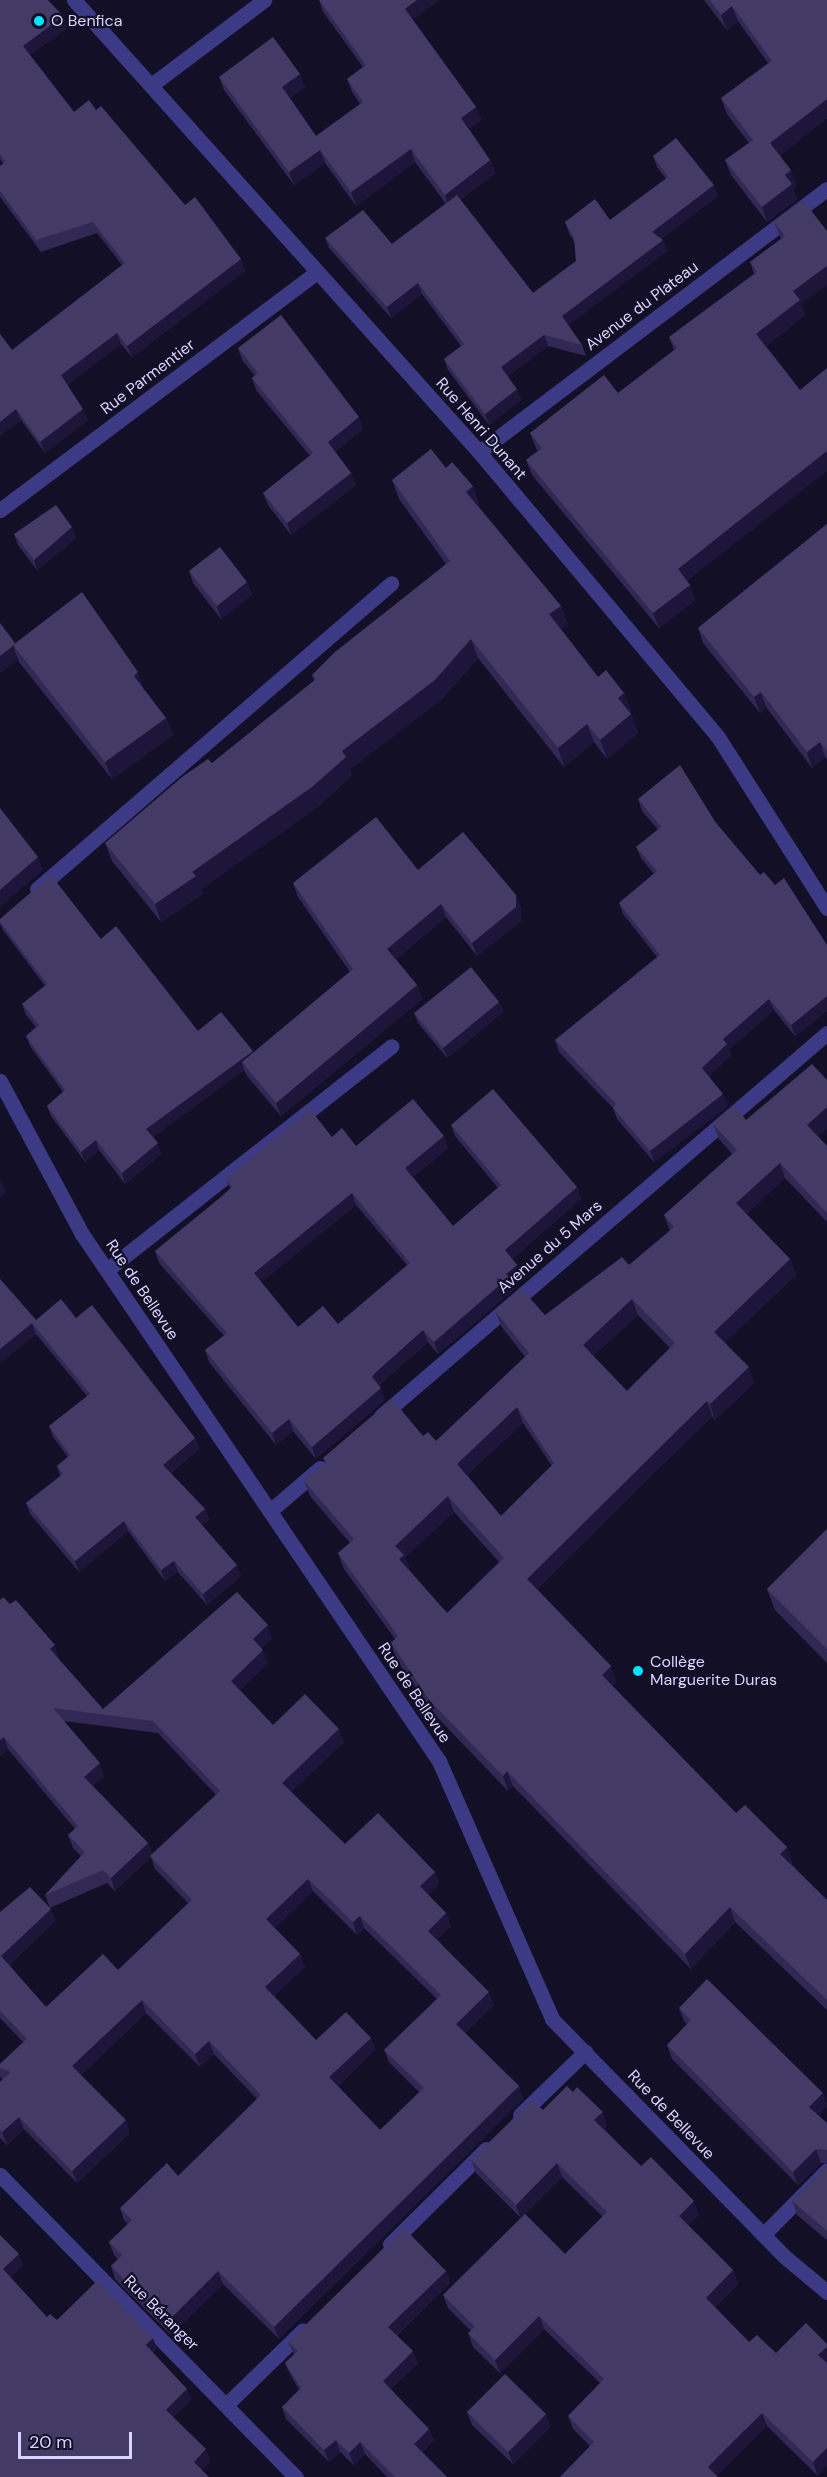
<!DOCTYPE html>
<html>
<head>
<meta charset="utf-8">
<style>
  body { margin:0 }
  #map { position:relative; width:827px; height:2477px; overflow:hidden; background:#130f26; font-family:"DM Sans",sans-serif }
  div>[style] { position:absolute }
  .lane>* { height:15px; margin:-7.5px; padding:0 7.5px; transform-origin:7.5px; border-radius:7.5px; background:#3d3a85 }
  .street>* { height:15px; margin:-7.5px; padding:0 7.5px; transform-origin:7.5px; border-radius:7.5px; background:#3d3a85 }
  .wall>* { inset:0; background:#312854 }
  .shaded-wall>* { inset:0; background:#1d163a }
  .building>* { inset:0; background:#433a66 }
  .dots>* { width:16px; height:16px; translate:-50% -50%; box-sizing:border-box; border:3px solid #130f26; border-radius:50% }
  span { translate:-50% -50%; white-space:nowrap; text-align:center; line-height:1.15; -webkit-text-stroke:4.5px #130f26; paint-order:stroke }
  .poi-label { font-size:16px; color:#d9d4ff }
  .left { translate:0 -50%; text-align:left }
  .street-label { font-size:16px; color:#d9d4ff }
  .scale { position:absolute; left:18px; top:2432px; width:114px; height:27px; box-sizing:border-box; border:3px solid #d9d4ff; border-top:0; padding-left:8px; font-size:18px; line-height:21px; white-space:nowrap; color:#d9d4ff; -webkit-text-stroke:4px #130f26; paint-order:stroke }
</style>
</head>
<body>
<div id="map">
  <div class="lane">
    <i style="left:37px;top:889px;width:468px;rotate:-40.8deg"></i>
    <i style="left:107px;top:1270px;width:362px;rotate:-38.2deg"></i>
  </div>
  <div class="street">
    <i style="left:74px;top:0;width:607px;rotate:48.14deg"></i>
    <i style="left:479px;top:452px;width:372px;rotate:50deg"></i>
    <i style="left:718px;top:737px;width:203px;rotate:57.5deg"></i>
    <i style="left:154px;top:83px;width:138px;rotate:-37deg"></i>
    <i style="left:479px;top:452px;width:436px;rotate:-37.1deg"></i>
    <i style="left:0;top:510px;width:396px;rotate:-36.9deg"></i>
    <i style="left:0;top:1081px;width:174px;rotate:61.8deg"></i>
    <i style="left:82px;top:1234px;width:637px;rotate:55.89deg"></i>
    <i style="left:439px;top:1761px;width:282px;rotate:66.3deg"></i>
    <i style="left:552px;top:2019px;width:333px;rotate:45.6deg"></i>
    <i style="left:785px;top:2257px;width:55px;rotate:39.8deg"></i>
    <i style="left:381px;top:1416px;width:588px;rotate:-40.65deg"></i>
    <i style="left:270px;top:1511px;width:66px;rotate:-40.7deg"></i>
    <i style="left:520px;top:2115px;width:91px;rotate:-44.1deg"></i>
    <i style="left:0;top:2175px;width:423px;rotate:45.6deg"></i>
    <i style="left:763px;top:2235px;width:91px;rotate:-45.4deg"></i>
    <i style="left:390px;top:2244px;width:135px;rotate:-44.7deg"></i>
    <i style="left:226px;top:2405px;width:107px;rotate:-44.2deg"></i>
  </div>
  <div class="wall">
    <i style="clip-path:polygon(0 0,63px 16px,67px 28px,30px 55px,74px 112px,96px 110px,185px 205px,241px 259px,245px 271px,132px 357px,121px 344px,67px 385px,88px 420px,45px 453px,21px 420px,0 436px,0 334px,12px 350px,122px 265px,97px 233px,41px 252px,0 197px,0 166px,3px 164px,0 159px)"></i>
    <i style="clip-path:polygon(319px 0,413px 20px,476px 107px,481px 120px,469px 129px,490px 160px,495px 173px,460px 200px,533px 293px,576px 261px,575px 243px,569px 233px,565px 222px,610px 220px,666px 179px,657px 167px,653px 156px,718px 196px,661px 239px,667px 251px,568px 325px,582px 345px,586px 356px,548px 346px,508px 376px,521px 400px,489px 425px,448px 370px,444px 359px,461px 346px,422px 294px,391px 318px,329px 248px,325px 238px,392px 244px,446px 204px,415px 162px,356px 206px,325px 163px,294px 185px,224px 90px,219px 77px,300px 74px,305px 87px,290px 98px,316px 136px,360px 104px,352px 92px,347px 79px,363px 67px,323px 12px)"></i>
    <i style="clip-path:polygon(704px 0,827px 0,827px 118px,780px 155px,797px 185px,793px 188px,797px 199px,767px 222px,731px 175px,725px 160px,749px 143px,727px 114px,721px 98px,768px 63px,738px 21px,727px 30px)"></i>
    <i style="clip-path:polygon(803px 200px,801px 304px,805px 315px,766px 346px,800px 390px,687px 582px,690px 585px,695px 600px,659px 628px,532px 475px,526px 460px,538px 451px,536px 448px,530px 433px,618px 393px,674px 350px,669px 337px,754px 274px,750px 262px,781px 239px,774px 222px)"></i>
    <i style="clip-path:polygon(238px 348px,363px 429px,335px 452px,351px 473px,356px 485px,291px 535px,268px 505px,263px 493px,310px 456px,256px 390px,252px 378px,255px 376px,242px 360px)"></i>
    <i style="clip-path:polygon(446px 468px,473px 486px,479px 505px,478px 506px,561px 606px,568px 625px,561px 629px,598px 677px,624px 693px,631px 711px,630px 712px,638px 733px,607px 759px,594px 742px,564px 767px,478px 658px,442px 699px,350px 769px,352px 775px,319px 806px,201px 889px,203px 894px,161px 922px,112px 861px,105px 843px,212px 763px,314px 681px,312px 675px,446px 564px,399px 499px,392px 480px)"></i>
    <i style="clip-path:polygon(827px 524px,827px 759px,825px 757px,812px 768px,766px 707px,760px 713px,703px 643px,698px 628px)"></i>
    <i style="clip-path:polygon(14px 534px,76px 538px,37px 570px,18px 545px)"></i>
    <i style="clip-path:polygon(189px 571px,247px 582px,252px 595px,221px 619px,193px 583px)"></i>
    <i style="clip-path:polygon(15px 643px,144px 690px,166px 718px,173px 735px,112px 779px,19px 662px,18px 659px,0 673px)"></i>
    <i style="clip-path:polygon(638px 799px,716px 823px,760px 875px,775px 885px,827px 945px,827px 1011px,795px 1036px,774px 1010px,729px 1049px,731px 1055px,709px 1076px,728px 1106px,654px 1162px,617px 1119px,613px 1108px,559px 1052px,555px 1040px,657px 957px,623px 914px,619px 903px,654px 874px,641px 858px,636px 847px,658px 830px,642px 811px)"></i>
    <i style="clip-path:polygon(418px 870px,516px 895px,521px 909px,521px 921px,477px 956px,446px 917px,396px 959px,417px 985px,422px 999px,281px 1116px,247px 1076px,244px 1070px,153px 1137px,161px 1154px,125px 1184px,99px 1150px,85px 1162px,51px 1116px,47px 1106px,63px 1092px,30px 1046px,26px 1036px,36px 1027px,26px 1015px,22px 1004px,45px 986px,3px 930px,0 923px,0 919px,101px 939px,198px 1031px,253px 1053px,350px 972px,298px 897px,293px 883px)"></i>
    <i style="clip-path:polygon(499px 1002px,503px 1012px,447px 1058px,418px 1023px,414px 1013px)"></i>
    <i style="clip-path:polygon(evenodd,827px 1080px,827px 1128px,818px 1136px,827px 1146px,827px 1222px,785px 1178px,746px 1214px,790px 1259px,796px 1275px,725px 1342px,754px 1383px,715px 1420px,712px 1416px,537px 1589px,611px 1666px,616px 1682px,612px 1686px,736px 1813px,787px 1847px,792px 1863px,791px 1864px,827px 1900px,827px 2010px,735px 1922px,691px 1969px,513px 1786px,508px 1791px,436px 1716px,396px 1659px,391px 1643px,395px 1639px,344px 1569px,338px 1553px,350px 1543px,310px 1496px,304px 1481px,325px 1463px,323px 1458px,423px 1436px,436px 1441px,525px 1357px,501px 1326px,495px 1311px,545px 1315px,629px 1265px,670px 1231px,664px 1215px,732px 1154px,719px 1139px,713px 1124px,746px 1120px,827px 1080px,638px 1315px,670px 1348px,627px 1391px,593px 1356px,638px 1315px,827px 1080px,523px 1423px,552px 1466px,501px 1516px,467px 1475px,523px 1423px,827px 1080px,454px 1512px,499px 1562px,447px 1613px,410px 1571px,405px 1557px,454px 1512px)"></i>
    <i style="clip-path:polygon(evenodd,451px 1125px,577px 1187px,581px 1199px,512px 1259px,517px 1265px,521px 1277px,512px 1284px,514px 1289px,438px 1354px,428px 1342px,379px 1385px,385px 1400px,316px 1459px,293px 1431px,276px 1445px,209px 1362px,205px 1350px,224px 1336px,159px 1263px,155px 1251px,221px 1197px,230px 1189px,226px 1179px,332px 1137px,356px 1146px,448px 1148px,413px 1177px,453px 1226px,498px 1188px,455px 1136px,451px 1125px,356px 1205px,407px 1265px,338px 1324px,298px 1327px,261px 1282px,356px 1205px)"></i>
    <i style="clip-path:polygon(0 1279px,36px 1320px,76px 1318px,195px 1438px,199px 1449px,171px 1473px,205px 1509px,209px 1520px,202px 1525px,241px 1576px,207px 1605px,178px 1572px,165px 1581px,128px 1531px,79px 1572px,30px 1514px,26px 1503px,60px 1476px,57px 1466px,68px 1457px,53px 1437px,49px 1426px,87px 1396px,36px 1334px,0 1363px)"></i>
    <i style="clip-path:polygon(827px 1529px,827px 1663px,775px 1610px,767px 1589px)"></i>
    <i style="clip-path:polygon(evenodd,0 1600px,59px 1658px,58px 1659px,103px 1709px,272px 1638px,261px 1648px,268px 1663px,240px 1690px,273px 1725px,344px 1742px,291px 1792px,345px 1844px,435px 1872px,439px 1884px,428px 1895px,446px 1913px,451px 1926px,437px 1939px,494px 2005px,465px 2033px,519px 2086px,523px 2099px,279px 2339px,223px 2284px,171px 2335px,115px 2279px,111px 2266px,118px 2259px,114px 2255px,109px 2242px,128px 2224px,124px 2220px,120px 2208px,178px 2176px,257px 2099px,214px 2054px,200px 2067px,146px 2013px,81px 2075px,130px 2133px,77px 2183px,24px 2129px,7px 2145px,0 2138px,0 2082px,2px 2080px,0 2076px,0 2064px,23px 2042px,0 2018px,0 1912px,50px 1908px,45px 1895px,81px 1856px,73px 1848px,68px 1835px,75px 1829px,8px 1749px,0 1756px,0 1600px,64px 1721px,158px 1733px,216px 1795px,152px 1854px,148px 1843px,93px 1786px,104px 1776px,64px 1721px,0 1600px,151px 1857px,155px 1869px,188px 1903px,118px 1970px,46px 2007px,9px 1965px,55px 1921px,50px 1908px,107px 1883px,115px 1891px,151px 1857px,0 1600px,313px 1891px,357px 1935px,364px 1928px,437px 1999px,384px 2050px,389px 2062px,419px 2092px,380px 2130px,338px 2086px,375px 2050px,371px 2038px,316px 2040px,274px 1996px,305px 1967px,300px 1954px,275px 1928px,313px 1891px)"></i>
    <i style="clip-path:polygon(679px 2008px,827px 2123px,827px 2163px,821px 2163px,798px 2185px,672px 2059px,667px 2045px,687px 2024px,684px 2021px)"></i>
    <i style="clip-path:polygon(evenodd,543px 2110px,607px 2125px,604px 2129px,641px 2166px,699px 2214px,688px 2225px,733px 2270px,738px 2284px,715px 2307px,749px 2342px,776px 2353px,818px 2476px,767px 2426px,590px 2446px,573px 2429px,568px 2416px,600px 2383px,544px 2329px,500px 2373px,473px 2347px,468px 2333px,471px 2331px,448px 2308px,443px 2295px,521px 2218px,476px 2173px,471px 2160px,543px 2110px,562px 2177px,603px 2217px,565px 2254px,525px 2214px,562px 2177px)"></i>
    <i style="clip-path:polygon(827px 2166px,827px 2240px,797px 2215px,792px 2201px)"></i>
    <i style="clip-path:polygon(446px 2271px,450px 2283px,397px 2335px,418px 2363px,391px 2389px,434px 2440px,422px 2452px,447px 2477px,387px 2477px,365px 2454px,354px 2465px,340px 2452px,329px 2462px,286px 2419px,282px 2407px,299px 2390px,290px 2374px,285px 2363px,294px 2354px,288px 2342px)"></i>
    <i style="clip-path:polygon(467px 2412px,546px 2414px,550px 2427px,513px 2464px,472px 2425px)"></i>
  </div>
  <div class="shaded-wall">
    <i style="clip-path:polygon(417px 0,440px 0,410px 22px,405px 9px)"></i>
    <i style="clip-path:polygon(732px 6px,738px 21px,727px 30px,721px 15px)"></i>
    <i style="clip-path:polygon(63px 16px,67px 28px,27px 57px,23px 46px)"></i>
    <i style="clip-path:polygon(300px 74px,305px 87px,287px 100px,282px 87px)"></i>
    <i style="clip-path:polygon(827px 99px,827px 118px,776px 158px,770px 143px)"></i>
    <i style="clip-path:polygon(476px 107px,481px 120px,466px 131px,461px 118px)"></i>
    <i style="clip-path:polygon(411px 149px,415px 162px,356px 206px,351px 192px)"></i>
    <i style="clip-path:polygon(320px 150px,325px 163px,294px 185px,289px 172px)"></i>
    <i style="clip-path:polygon(490px 160px,495px 173px,449px 208px,445px 195px)"></i>
    <i style="clip-path:polygon(791px 170px,797px 185px,793px 188px,797px 199px,767px 222px,762px 207px,785px 175px)"></i>
    <i style="clip-path:polygon(714px 185px,718px 196px,656px 243px,652px 232px)"></i>
    <i style="clip-path:polygon(663px 240px,667px 251px,566px 327px,562px 316px)"></i>
    <i style="clip-path:polygon(241px 259px,245px 271px,132px 357px,127px 346px)"></i>
    <i style="clip-path:polygon(827px 266px,827px 285px,801px 304px,805px 315px,762px 349px,756px 334px,793px 291px)"></i>
    <i style="clip-path:polygon(418px 283px,422px 294px,391px 318px,387px 307px)"></i>
    <i style="clip-path:polygon(117px 333px,121px 344px,65px 387px,61px 375px)"></i>
    <i style="clip-path:polygon(544px 335px,548px 346px,505px 378px,501px 367px)"></i>
    <i style="clip-path:polygon(517px 389px,521px 400px,489px 425px,485px 414px)"></i>
    <i style="clip-path:polygon(16px 409px,21px 420px,0 436px,0 422px)"></i>
    <i style="clip-path:polygon(83px 409px,88px 420px,45px 453px,40px 442px)"></i>
    <i style="clip-path:polygon(359px 417px,363px 429px,333px 454px,328px 442px)"></i>
    <i style="clip-path:polygon(827px 451px,827px 471px,683px 584px,678px 569px)"></i>
    <i style="clip-path:polygon(351px 473px,356px 485px,291px 535px,287px 523px)"></i>
    <i style="clip-path:polygon(473px 486px,479px 505px,473px 510px,466px 492px)"></i>
    <i style="clip-path:polygon(72px 527px,76px 538px,37px 570px,34px 560px)"></i>
    <i style="clip-path:polygon(247px 582px,252px 595px,221px 619px,217px 606px)"></i>
    <i style="clip-path:polygon(690px 585px,695px 600px,659px 628px,653px 613px)"></i>
    <i style="clip-path:polygon(561px 606px,568px 625px,556px 633px,549px 614px)"></i>
    <i style="clip-path:polygon(471px 639px,478px 658px,442px 699px,350px 769px,352px 775px,319px 806px,201px 889px,203px 894px,161px 922px,155px 904px,192px 872px,342px 751px)"></i>
    <i style="clip-path:polygon(13px 646px,18px 659px,0 673px,0 656px)"></i>
    <i style="clip-path:polygon(138px 672px,144px 690px,134px 676px)"></i>
    <i style="clip-path:polygon(761px 692px,766px 707px,760px 713px,754px 697px)"></i>
    <i style="clip-path:polygon(624px 693px,631px 711px,625px 717px,618px 698px)"></i>
    <i style="clip-path:polygon(631px 714px,638px 733px,607px 759px,600px 740px)"></i>
    <i style="clip-path:polygon(166px 718px,173px 735px,112px 779px,105px 762px)"></i>
    <i style="clip-path:polygon(587px 724px,594px 742px,564px 767px,558px 748px)"></i>
    <i style="clip-path:polygon(820px 742px,825px 757px,812px 768px,807px 752px)"></i>
    <i style="clip-path:polygon(38px 857px,43px 870px,0 907px,0 890px)"></i>
    <i style="clip-path:polygon(516px 895px,521px 909px,521px 921px,477px 956px,472px 943px)"></i>
    <i style="clip-path:polygon(441px 904px,446px 917px,392px 962px,387px 949px)"></i>
    <i style="clip-path:polygon(417px 985px,422px 999px,281px 1116px,276px 1103px)"></i>
    <i style="clip-path:polygon(827px 996px,827px 1011px,795px 1036px,791px 1025px)"></i>
    <i style="clip-path:polygon(769px 999px,774px 1010px,729px 1049px,731px 1055px,706px 1079px,702px 1068px,723px 1039px)"></i>
    <i style="clip-path:polygon(499px 1002px,503px 1012px,447px 1058px,443px 1048px)"></i>
    <i style="clip-path:polygon(253px 1051px,256px 1061px,242px 1062px,244px 1070px,149px 1140px,146px 1129px)"></i>
    <i style="clip-path:polygon(723px 1094px,728px 1106px,654px 1162px,650px 1151px)"></i>
    <i style="clip-path:polygon(827px 1107px,827px 1128px,813px 1141px,807px 1125px)"></i>
    <i style="clip-path:polygon(444px 1136px,448px 1148px,409px 1180px,405px 1168px)"></i>
    <i style="clip-path:polygon(96px 1140px,99px 1150px,85px 1162px,81px 1152px)"></i>
    <i style="clip-path:polygon(158px 1143px,161px 1154px,125px 1184px,122px 1173px)"></i>
    <i style="clip-path:polygon(780px 1163px,785px 1178px,742px 1219px,736px 1203px)"></i>
    <i style="clip-path:polygon(2px 1182px,6px 1193px,0 1197px,0 1183px)"></i>
    <i style="clip-path:polygon(577px 1187px,581px 1199px,509px 1262px,505px 1250px)"></i>
    <i style="clip-path:polygon(352px 1193px,356px 1205px,258px 1285px,254px 1273px)"></i>
    <i style="clip-path:polygon(790px 1259px,796px 1275px,720px 1347px,714px 1332px)"></i>
    <i style="clip-path:polygon(517px 1265px,521px 1277px,512px 1284px,514px 1289px,438px 1354px,434px 1342px,506px 1274px)"></i>
    <i style="clip-path:polygon(632px 1299px,638px 1315px,589px 1360px,583px 1345px)"></i>
    <i style="clip-path:polygon(32px 1323px,36px 1334px,0 1363px,0 1349px)"></i>
    <i style="clip-path:polygon(423px 1330px,428px 1342px,379px 1385px,376px 1389px,372px 1377px,375px 1373px)"></i>
    <i style="clip-path:polygon(749px 1367px,754px 1383px,715px 1420px,710px 1404px)"></i>
    <i style="clip-path:polygon(381px 1388px,385px 1400px,316px 1459px,312px 1447px)"></i>
    <i style="clip-path:polygon(707px 1401px,712px 1416px,532px 1594px,527px 1579px)"></i>
    <i style="clip-path:polygon(517px 1407px,523px 1423px,463px 1479px,457px 1464px)"></i>
    <i style="clip-path:polygon(289px 1419px,293px 1431px,276px 1445px,272px 1433px)"></i>
    <i style="clip-path:polygon(195px 1438px,199px 1449px,167px 1476px,163px 1465px)"></i>
    <i style="clip-path:polygon(448px 1496px,454px 1512px,405px 1557px,410px 1570px,405px 1575px,395px 1546px)"></i>
    <i style="clip-path:polygon(205px 1509px,209px 1520px,199px 1528px,195px 1517px)"></i>
    <i style="clip-path:polygon(124px 1521px,128px 1531px,79px 1572px,75px 1561px)"></i>
    <i style="clip-path:polygon(174px 1561px,178px 1572px,165px 1581px,161px 1570px)"></i>
    <i style="clip-path:polygon(237px 1565px,241px 1576px,207px 1605px,203px 1594px)"></i>
    <i style="clip-path:polygon(268px 1625px,272px 1638px,258px 1652px,253px 1639px)"></i>
    <i style="clip-path:polygon(55px 1645px,59px 1658px,54px 1662px,50px 1649px)"></i>
    <i style="clip-path:polygon(263px 1650px,268px 1663px,236px 1694px,231px 1681px)"></i>
    <i style="clip-path:polygon(611px 1666px,616px 1682px,607px 1691px,602px 1675px)"></i>
    <i style="clip-path:polygon(339px 1729px,344px 1742px,287px 1796px,282px 1783px)"></i>
    <i style="clip-path:polygon(4px 1737px,8px 1749px,0 1756px,0 1740px)"></i>
    <i style="clip-path:polygon(100px 1763px,104px 1776px,89px 1790px,84px 1777px)"></i>
    <i style="clip-path:polygon(507px 1771px,513px 1786px,508px 1791px,503px 1776px)"></i>
    <i style="clip-path:polygon(148px 1843px,153px 1855px,115px 1891px,111px 1878px)"></i>
    <i style="clip-path:polygon(787px 1847px,792px 1863px,786px 1869px,780px 1854px)"></i>
    <i style="clip-path:polygon(435px 1872px,439px 1884px,424px 1899px,420px 1886px)"></i>
    <i style="clip-path:polygon(308px 1879px,313px 1891px,271px 1932px,266px 1919px)"></i>
    <i style="clip-path:polygon(730px 1907px,735px 1922px,691px 1969px,685px 1954px)"></i>
    <i style="clip-path:polygon(51px 1909px,55px 1921px,5px 1968px,1px 1956px)"></i>
    <i style="clip-path:polygon(446px 1913px,451px 1926px,433px 1943px,428px 1931px)"></i>
    <i style="clip-path:polygon(360px 1916px,364px 1928px,357px 1935px,353px 1922px)"></i>
    <i style="clip-path:polygon(300px 1954px,305px 1967px,270px 2000px,265px 1987px)"></i>
    <i style="clip-path:polygon(489px 1992px,494px 2005px,461px 2037px,456px 2024px)"></i>
    <i style="clip-path:polygon(142px 2000px,146px 2013px,77px 2079px,72px 2066px)"></i>
    <i style="clip-path:polygon(371px 2038px,375px 2050px,334px 2090px,329px 2077px)"></i>
    <i style="clip-path:polygon(209px 2041px,214px 2054px,200px 2067px,195px 2054px)"></i>
    <i style="clip-path:polygon(519px 2086px,523px 2099px,279px 2339px,274px 2327px)"></i>
    <i style="clip-path:polygon(823px 2093px,827px 2103px,827px 2107px,814px 2121px,809px 2107px)"></i>
    <i style="clip-path:polygon(603px 2112px,607px 2125px,599px 2134px,594px 2120px)"></i>
    <i style="clip-path:polygon(19px 2117px,24px 2129px,7px 2145px,2px 2132px)"></i>
    <i style="clip-path:polygon(126px 2120px,130px 2133px,77px 2183px,72px 2171px)"></i>
    <i style="clip-path:polygon(816px 2149px,821px 2163px,798px 2185px,793px 2172px)"></i>
    <i style="clip-path:polygon(557px 2163px,562px 2177px,521px 2218px,516px 2205px)"></i>
    <i style="clip-path:polygon(694px 2201px,699px 2214px,684px 2229px,679px 2216px)"></i>
    <i style="clip-path:polygon(19px 2254px,23px 2266px,7px 2281px,3px 2269px)"></i>
    <i style="clip-path:polygon(733px 2270px,738px 2284px,711px 2311px,706px 2298px)"></i>
    <i style="clip-path:polygon(218px 2271px,223px 2284px,171px 2335px,166px 2323px)"></i>
    <i style="clip-path:polygon(446px 2271px,450px 2283px,393px 2338px,388px 2327px)"></i>
    <i style="clip-path:polygon(539px 2316px,544px 2329px,500px 2373px,495px 2360px)"></i>
    <i style="clip-path:polygon(153px 2338px,157px 2349px,150px 2356px,146px 2345px)"></i>
    <i style="clip-path:polygon(827px 2347px,827px 2365px,818px 2355px)"></i>
    <i style="clip-path:polygon(413px 2351px,418px 2363px,387px 2393px,383px 2381px)"></i>
    <i style="clip-path:polygon(187px 2389px,192px 2400px,170px 2421px,166px 2410px)"></i>
    <i style="clip-path:polygon(762px 2413px,767px 2426px,716px 2477px,708px 2467px)"></i>
    <i style="clip-path:polygon(546px 2414px,550px 2427px,513px 2464px,508px 2452px)"></i>
    <i style="clip-path:polygon(429px 2429px,434px 2440px,418px 2455px,414px 2444px)"></i>
    <i style="clip-path:polygon(336px 2440px,340px 2452px,329px 2462px,324px 2450px)"></i>
    <i style="clip-path:polygon(360px 2442px,365px 2454px,354px 2465px,349px 2453px)"></i>
    <i style="clip-path:polygon(827px 2448px,827px 2466px,818px 2476px,813px 2462px)"></i>
    <i style="clip-path:polygon(206px 2449px,211px 2461px,198px 2474px,194px 2462px)"></i>
  </div>
  <div class="building">
    <i style="clip-path:polygon(0 0,48px 0,63px 16px,23px 46px,74px 112px,89px 100px,96px 110px,101px 106px,185px 205px,195px 197px,241px 259px,127px 346px,117px 333px,61px 375px,83px 409px,40px 442px,16px 409px,0 422px,0 334px,12px 350px,125px 263px,93px 222px,36px 240px,0 191px,0 166px,5px 162px,0 154px)"></i>
    <i style="clip-path:polygon(319px 0,417px 0,405px 9px,476px 107px,461px 118px,490px 160px,445px 195px,411px 149px,351px 192px,320px 150px,289px 172px,219px 77px,273px 37px,300px 74px,282px 87px,316px 136px,363px 102px,347px 79px,366px 65px)"></i>
    <i style="clip-path:polygon(710px 0,827px 0,827px 99px,770px 143px,791px 170px,785px 175px,792px 184px,762px 207px,725px 160px,753px 140px,721px 98px,772px 61px,732px 6px,721px 15px)"></i>
    <i style="clip-path:polygon(676px 138px,714px 185px,652px 232px,663px 240px,562px 316px,582px 345px,544px 335px,501px 367px,517px 389px,485px 414px,444px 359px,464px 344px,418px 283px,387px 307px,325px 238px,363px 210px,392px 244px,457px 195px,533px 293px,576px 261px,574px 238px,565px 222px,595px 199px,610px 220px,668px 177px,653px 156px)"></i>
    <i style="clip-path:polygon(803px 200px,827px 231px,827px 266px,793px 291px,800px 300px,756px 334px,800px 390px,827px 368px,827px 451px,678px 569px,690px 585px,653px 613px,526px 460px,542px 448px,530px 433px,604px 375px,618px 393px,677px 348px,669px 337px,757px 272px,750px 262px,785px 236px,774px 222px)"></i>
    <i style="clip-path:polygon(281px 315px,359px 417px,328px 442px,351px 473px,287px 523px,263px 493px,313px 453px,252px 378px,258px 373px,238px 348px)"></i>
    <i style="clip-path:polygon(431px 449px,446px 468px,452px 462px,473px 486px,466px 492px,561px 606px,549px 614px,598px 677px,606px 670px,624px 693px,618px 698px,631px 714px,600px 740px,587px 724px,558px 748px,471px 639px,435px 680px,342px 751px,346px 757px,312px 787px,192px 872px,196px 876px,155px 904px,105px 843px,182px 777px,208px 759px,212px 763px,316px 679px,312px 675px,335px 652px,450px 561px,392px 480px)"></i>
    <i style="clip-path:polygon(56px 505px,72px 527px,34px 560px,14px 534px)"></i>
    <i style="clip-path:polygon(827px 524px,827px 751px,820px 742px,807px 752px,761px 692px,754px 697px,698px 628px)"></i>
    <i style="clip-path:polygon(220px 547px,247px 582px,217px 606px,189px 571px)"></i>
    <i style="clip-path:polygon(82px 592px,138px 672px,134px 676px,166px 718px,105px 762px,13px 645px)"></i>
    <i style="clip-path:polygon(0 623px,15px 643px,13px 645px,13px 646px,0 656px)"></i>
    <i style="clip-path:polygon(680px 765px,716px 823px,760px 875px,764px 872px,775px 885px,784px 878px,827px 945px,827px 996px,791px 1025px,769px 999px,723px 1039px,727px 1044px,702px 1068px,723px 1094px,650px 1151px,613px 1108px,616px 1104px,555px 1040px,660px 955px,619px 903px,657px 871px,636px 847px,661px 827px,638px 799px)"></i>
    <i style="clip-path:polygon(0 808px,38px 857px,0 890px)"></i>
    <i style="clip-path:polygon(376px 817px,418px 870px,463px 832px,516px 895px,516px 907px,472px 943px,441px 904px,387px 949px,417px 985px,276px 1103px,242px 1062px,353px 969px,293px 883px)"></i>
    <i style="clip-path:polygon(51px 875px,101px 939px,116px 926px,198px 1031px,221px 1012px,253px 1051px,146px 1129px,158px 1143px,122px 1173px,96px 1140px,81px 1152px,47px 1106px,65px 1090px,26px 1036px,39px 1025px,22px 1004px,47px 984px,0 922px,0 919px)"></i>
    <i style="clip-path:polygon(471px 967px,499px 1002px,443px 1048px,414px 1013px)"></i>
    <i style="clip-path:polygon(evenodd,812px 1064px,827px 1080px,827px 1107px,807px 1125px,827px 1146px,827px 1213px,780px 1163px,736px 1203px,790px 1259px,714px 1332px,749px 1367px,710px 1404px,707px 1401px,527px 1579px,611px 1666px,602px 1675px,736px 1813px,745px 1805px,787px 1847px,780px 1854px,827px 1900px,827px 2000px,730px 1907px,685px 1954px,507px 1771px,503px 1776px,430px 1701px,391px 1643px,398px 1636px,338px 1553px,354px 1539px,304px 1481px,326px 1462px,323px 1458px,392px 1399px,423px 1436px,428px 1432px,436px 1441px,529px 1353px,495px 1311px,521px 1288px,545px 1315px,622px 1257px,629px 1265px,674px 1227px,664px 1215px,737px 1150px,713px 1124px,734px 1105px,746px 1120px,812px 1064px,632px 1299px,675px 1343px,627px 1391px,583px 1345px,632px 1299px,812px 1064px,517px 1407px,554px 1463px,501px 1516px,457px 1464px,517px 1407px,812px 1064px,448px 1496px,504px 1558px,447px 1613px,399px 1559px,404px 1555px,395px 1546px,448px 1496px)"></i>
    <i style="clip-path:polygon(evenodd,493px 1089px,577px 1187px,505px 1250px,517px 1265px,506px 1274px,509px 1277px,434px 1342px,423px 1330px,375px 1373px,372px 1377px,381px 1388px,312px 1447px,289px 1419px,272px 1433px,205px 1350px,227px 1333px,155px 1251px,221px 1197px,232px 1187px,226px 1179px,310px 1109px,332px 1137px,342px 1128px,356px 1146px,413px 1099px,444px 1136px,405px 1168px,453px 1226px,501px 1185px,451px 1125px,493px 1089px,352px 1193px,410px 1263px,338px 1324px,323px 1306px,298px 1327px,254px 1273px,352px 1193px)"></i>
    <i style="clip-path:polygon(0 1279px,36px 1320px,61px 1299px,76px 1318px,92px 1305px,195px 1438px,163px 1465px,205px 1509px,195px 1517px,237px 1565px,203px 1594px,174px 1561px,161px 1570px,124px 1521px,75px 1561px,26px 1503px,63px 1474px,57px 1466px,70px 1455px,49px 1426px,90px 1394px,32px 1323px,0 1349px)"></i>
    <i style="clip-path:polygon(827px 1529px,827px 1649px,767px 1589px)"></i>
    <i style="clip-path:polygon(evenodd,237px 1592px,268px 1625px,253px 1639px,263px 1650px,231px 1681px,273px 1725px,305px 1694px,339px 1729px,282px 1783px,345px 1844px,378px 1813px,435px 1872px,420px 1886px,446px 1913px,428px 1931px,489px 1992px,456px 2024px,519px 2086px,274px 2327px,218px 2271px,166px 2323px,111px 2266px,122px 2255px,109px 2242px,132px 2220px,120px 2208px,167px 2163px,178px 2176px,261px 2095px,209px 2041px,195px 2054px,142px 2000px,72px 2066px,126px 2120px,72px 2171px,19px 2117px,2px 2132px,0 2130px,0 2082px,11px 2072px,0 2068px,0 2064px,27px 2039px,0 2011px,0 1912px,30px 1887px,51px 1909px,1px 1956px,46px 2007px,103px 1954px,118px 1970px,192px 1900px,150px 1856px,220px 1791px,153px 1721px,53px 1708px,100px 1763px,84px 1777px,148px 1843px,111px 1878px,103px 1870px,45px 1895px,85px 1852px,68px 1835px,78px 1826px,4px 1737px,0 1740px,0 1600px,3px 1597px,10px 1604px,16px 1600px,55px 1645px,50px 1649px,103px 1709px,237px 1592px,308px 1879px,353px 1922px,360px 1916px,441px 1995px,384px 2050px,424px 2088px,380px 2130px,329px 2077px,371px 2038px,346px 2012px,316px 2040px,265px 1987px,300px 1954px,266px 1919px,308px 1879px)"></i>
    <i style="clip-path:polygon(707px 1979px,823px 2093px,809px 2107px,827px 2123px,827px 2150px,816px 2149px,793px 2172px,667px 2045px,691px 2020px,679px 2008px)"></i>
    <i style="clip-path:polygon(567px 2086px,573px 2092px,577px 2087px,603px 2112px,594px 2120px,641px 2166px,651px 2157px,694px 2201px,679px 2216px,733px 2270px,706px 2298px,749px 2342px,757px 2335px,776px 2353px,806px 2323px,827px 2344px,827px 2347px,818px 2355px,827px 2363px,827px 2448px,813px 2462px,762px 2413px,708px 2467px,718px 2477px,560px 2477px,594px 2442px,568px 2416px,604px 2379px,539px 2316px,495px 2360px,468px 2333px,475px 2327px,443px 2295px,525px 2214px,565px 2254px,607px 2212px,557px 2163px,516px 2205px,471px 2160px,532px 2100px,543px 2110px)"></i>
    <i style="clip-path:polygon(827px 2166px,827px 2231px,792px 2201px)"></i>
    <i style="clip-path:polygon(404px 2228px,446px 2271px,388px 2327px,413px 2351px,383px 2381px,429px 2429px,414px 2444px,447px 2477px,395px 2477px,360px 2442px,349px 2453px,336px 2440px,324px 2450px,282px 2407px,301px 2388px,285px 2363px,298px 2351px,288px 2342px)"></i>
    <i style="clip-path:polygon(0 2235px,19px 2254px,3px 2269px,47px 2317px,50px 2314px,57px 2320px,97px 2281px,153px 2338px,146px 2345px,187px 2389px,166px 2410px,206px 2449px,194px 2462px,209px 2477px,0 2477px)"></i>
    <i style="clip-path:polygon(505px 2374px,546px 2414px,508px 2452px,467px 2412px)"></i>
  </div>
  <div class="dots">
    <i style="left:39px;top:21px;background:#00e5ff"></i>
    <i style="left:638px;top:1671px;background:#00e5ff"></i>
  </div>
  <div class="poi-label">
    <span class="left" style="left:51px;top:21px">O Benfica</span>
    <span class="left" style="left:650px;top:1671px">Collège<br>Marguerite Duras</span>
  </div>
  <div class="street-label">
    <span style="left:642px;top:306px;rotate:-37deg">Avenue du Plateau</span>
    <span style="left:148px;top:377px;rotate:-37deg">Rue Parmentier</span>
    <span style="left:481px;top:429px;rotate:49deg">Rue Henri Dunant</span>
    <span style="left:550px;top:1247px;rotate:-41deg">Avenue du 5 Mars</span>
    <span style="left:142px;top:1290px;rotate:56deg">Rue de Bellevue</span>
    <span style="left:414px;top:1693px;rotate:56deg">Rue de Bellevue</span>
    <span style="left:671px;top:2115px;rotate:46deg">Rue de Bellevue</span>
    <span style="left:161px;top:2313px;rotate:45deg">Rue Béranger</span>
  </div>
  <div class="scale">20 m</div>
</div>
</body>
</html>
